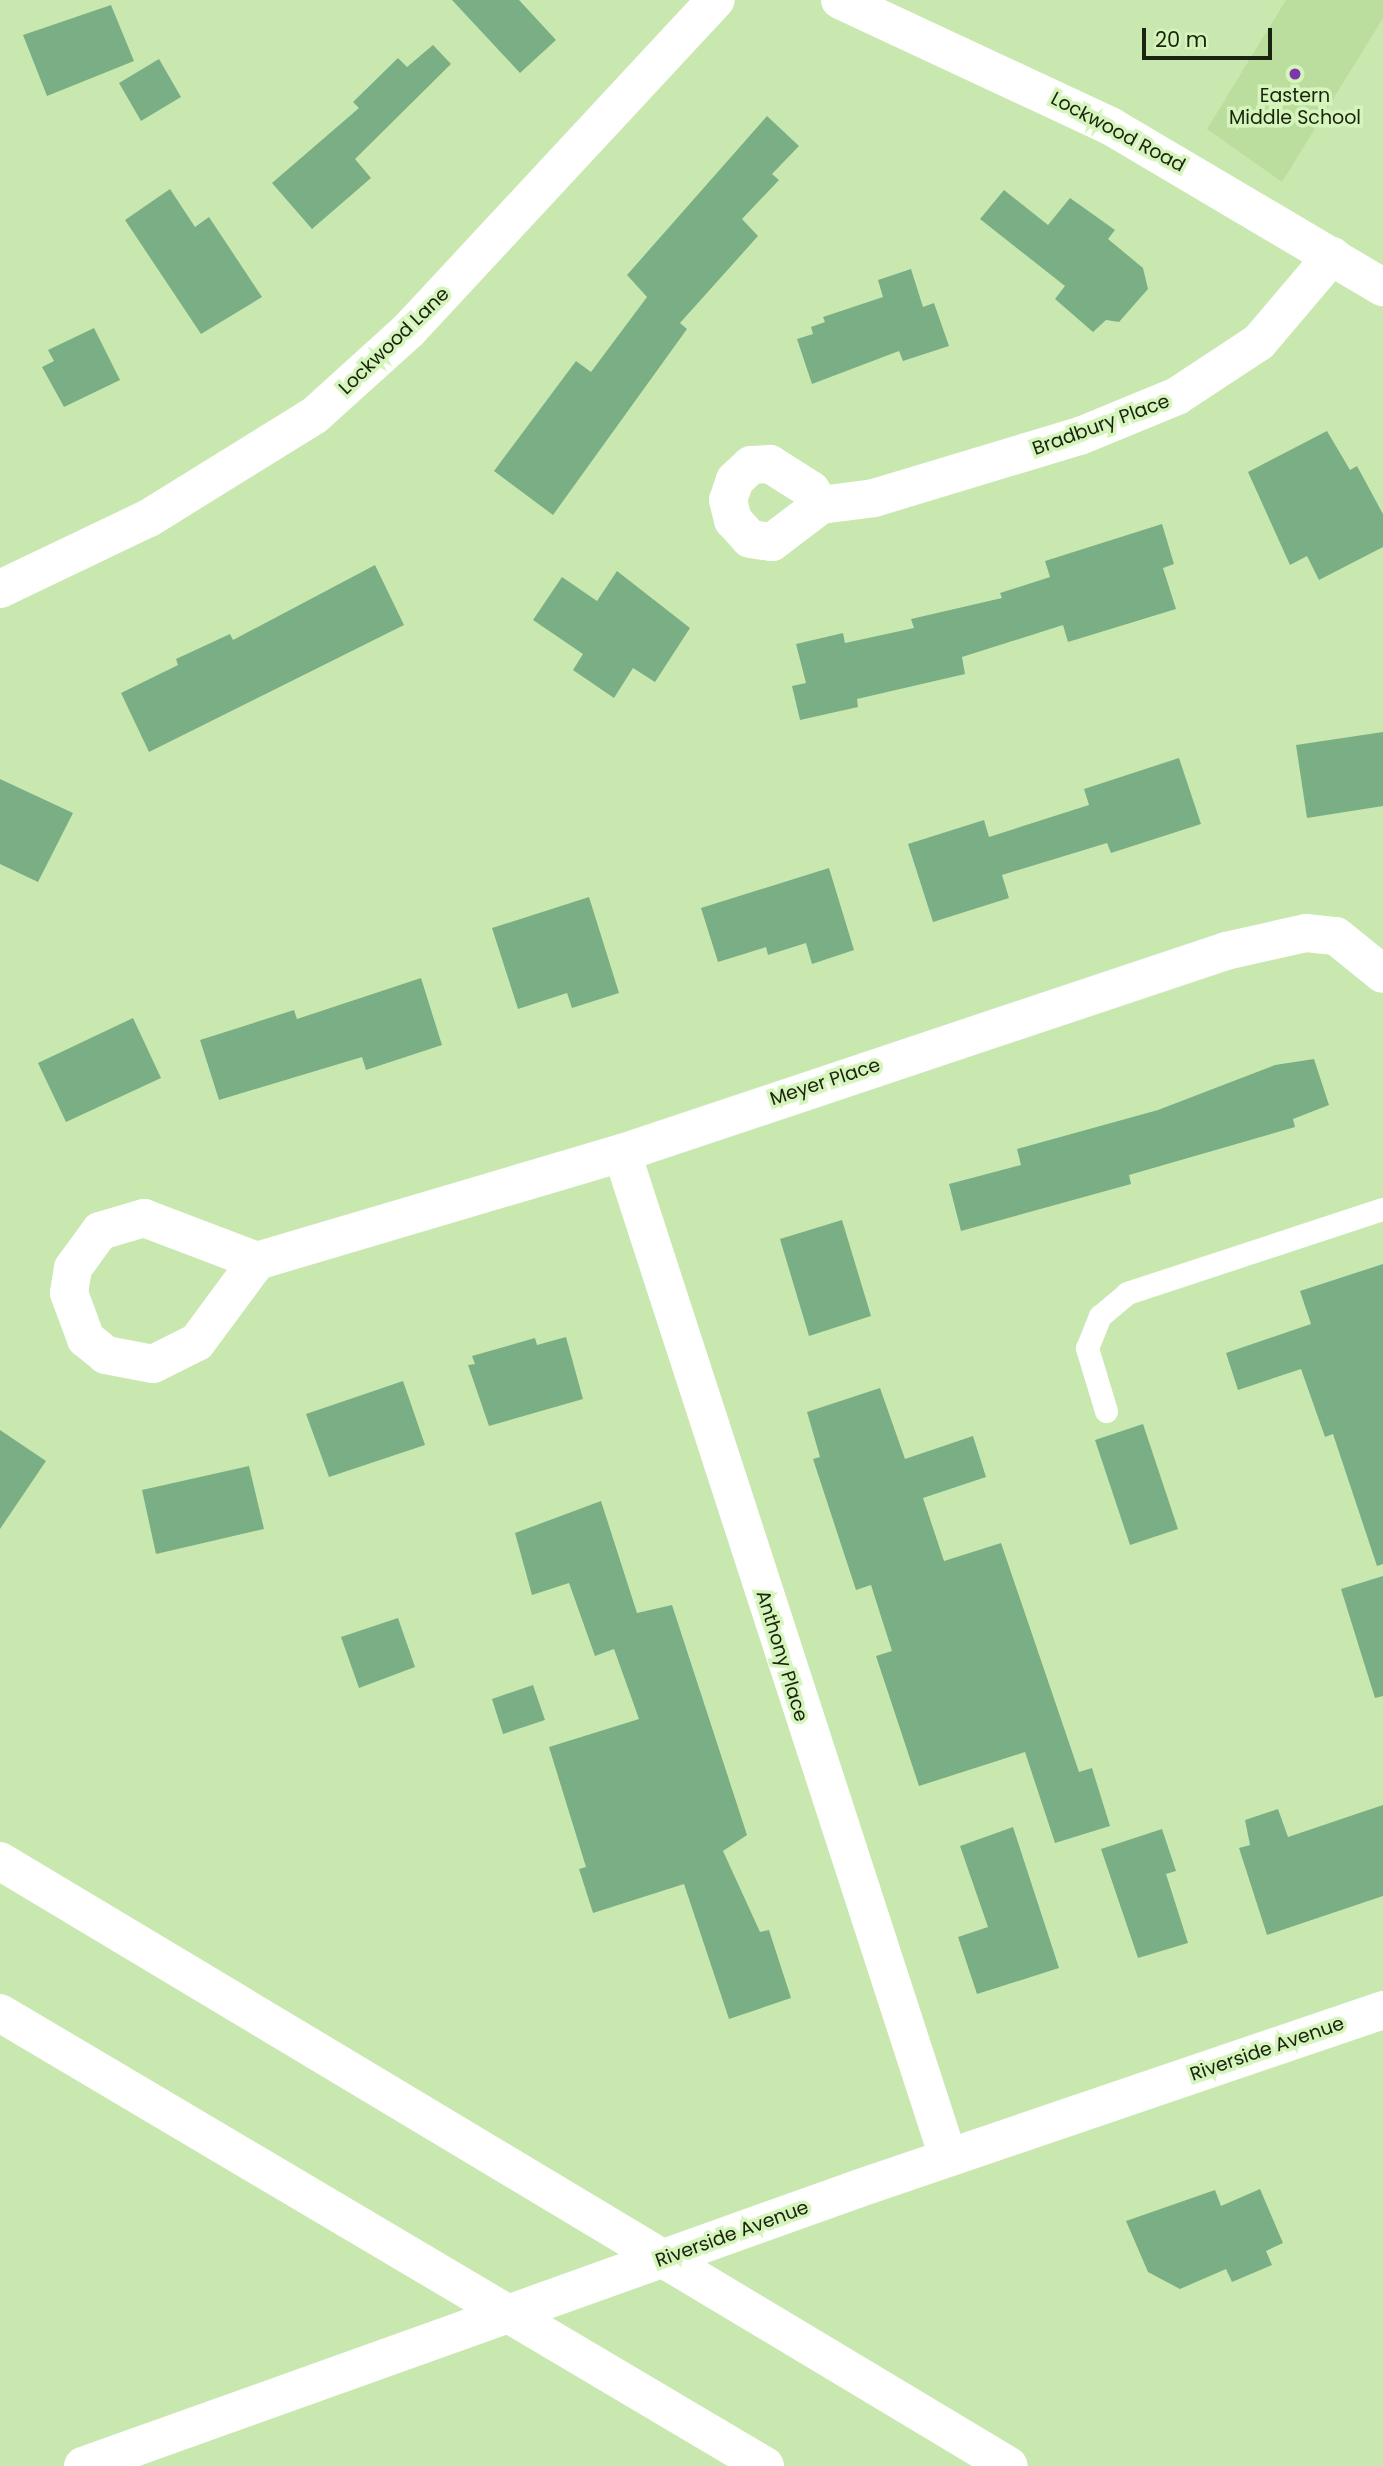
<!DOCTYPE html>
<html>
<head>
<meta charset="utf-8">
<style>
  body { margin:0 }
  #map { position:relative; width:1383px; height:2466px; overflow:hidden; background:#c9e8af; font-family:Poppins,sans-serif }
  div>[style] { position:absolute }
  .built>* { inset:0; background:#bbdd9e }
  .building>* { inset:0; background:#7aaf86 }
  .lane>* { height:23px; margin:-11.5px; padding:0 11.5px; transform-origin:11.5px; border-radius:11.5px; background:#fff }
  .street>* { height:38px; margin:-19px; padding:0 19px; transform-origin:19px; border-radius:19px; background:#fff }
  .secondary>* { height:38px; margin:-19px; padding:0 19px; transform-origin:19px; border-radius:19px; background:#fff }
  .highway>* { height:38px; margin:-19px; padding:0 19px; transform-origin:19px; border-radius:19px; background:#fff }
  .dots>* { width:19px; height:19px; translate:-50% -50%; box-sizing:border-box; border:4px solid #d6f5bc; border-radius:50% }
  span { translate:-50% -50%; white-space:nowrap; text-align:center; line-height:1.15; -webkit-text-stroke:7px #d6f5bc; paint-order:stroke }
  .poi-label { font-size:19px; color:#19240e }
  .street-label { font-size:19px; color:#19240e }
  .scale { position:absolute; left:1142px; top:28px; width:130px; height:32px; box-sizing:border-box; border:4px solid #19240e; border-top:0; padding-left:9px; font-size:21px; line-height:24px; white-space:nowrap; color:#19240e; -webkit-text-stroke:5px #d6f5bc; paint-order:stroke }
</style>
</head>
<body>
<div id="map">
  <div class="built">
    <i style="clip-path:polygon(1286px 0,1383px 0,1383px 18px,1282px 182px,1207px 129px)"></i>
  </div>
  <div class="building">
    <i style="clip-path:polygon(452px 0,519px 0,556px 40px,520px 73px)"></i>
    <i style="clip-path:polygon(111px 5px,134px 61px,47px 96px,23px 35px)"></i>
    <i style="clip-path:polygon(433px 45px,451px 64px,355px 159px,371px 178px,312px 229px,272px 183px,359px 108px,353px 102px,398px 58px,407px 67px)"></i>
    <i style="clip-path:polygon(159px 59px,181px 97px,141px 121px,119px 83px)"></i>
    <i style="clip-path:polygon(767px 116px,799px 146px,772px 174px,779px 180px,742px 219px,758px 236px,680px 323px,687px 329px,553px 515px,494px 471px,576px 361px,591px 372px,647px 297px,627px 275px)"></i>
    <i style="clip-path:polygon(170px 189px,195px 227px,209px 217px,262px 297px,201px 334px,125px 220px)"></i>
    <i style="clip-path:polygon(1004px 190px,1048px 225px,1070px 198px,1115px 230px,1108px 239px,1143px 268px,1148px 289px,1119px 322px,1106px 320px,1093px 332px,1055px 299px,1065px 286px,980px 219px)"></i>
    <i style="clip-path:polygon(911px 269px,923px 307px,934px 303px,949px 346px,903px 361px,899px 351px,812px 384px,797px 339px,813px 334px,811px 327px,825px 322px,823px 317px,883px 297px,878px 280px)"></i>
    <i style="clip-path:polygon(94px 328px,120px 380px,64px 407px,42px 367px,54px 361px,48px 350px)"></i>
    <i style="clip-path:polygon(1327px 431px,1350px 470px,1357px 466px,1383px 514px,1383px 547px,1319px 580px,1307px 556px,1290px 565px,1248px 472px)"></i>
    <i style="clip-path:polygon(1162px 524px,1174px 564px,1163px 568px,1176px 609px,1068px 642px,1063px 625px,962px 657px,965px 674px,857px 699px,858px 707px,800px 720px,792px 686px,806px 683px,796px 644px,843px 633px,845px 643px,914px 628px,911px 619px,1002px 598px,1000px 593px,1050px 577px,1045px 561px)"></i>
    <i style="clip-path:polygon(375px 565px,404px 625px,149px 752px,121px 693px,178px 665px,176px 659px,230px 634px,233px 640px)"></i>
    <i style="clip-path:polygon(617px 571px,690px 628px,655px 682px,633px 668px,614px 698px,573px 670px,583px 654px,533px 620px,562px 577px,597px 601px)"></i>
    <i style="clip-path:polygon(1383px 732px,1383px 806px,1307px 818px,1296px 745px)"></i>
    <i style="clip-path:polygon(1179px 758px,1201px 824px,1111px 853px,1107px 843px,1002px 875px,1009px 898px,933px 922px,908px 844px,984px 820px,989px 837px,1089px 805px,1084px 789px)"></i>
    <i style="clip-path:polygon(0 779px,73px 813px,38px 882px,0 864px)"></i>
    <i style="clip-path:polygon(829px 868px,854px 950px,812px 964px,806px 943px,768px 955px,766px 947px,718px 962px,701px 908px)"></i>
    <i style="clip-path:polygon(589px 897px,619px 993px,572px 1008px,567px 993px,518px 1009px,492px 928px)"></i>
    <i style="clip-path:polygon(421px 978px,442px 1045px,366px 1070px,362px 1057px,219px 1100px,200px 1040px,294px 1010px,297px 1019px)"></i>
    <i style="clip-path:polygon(133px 1018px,161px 1078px,66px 1122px,38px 1063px)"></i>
    <i style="clip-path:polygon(1314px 1059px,1329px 1105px,1293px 1119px,1295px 1127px,1129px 1175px,1131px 1184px,961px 1231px,949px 1184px,1021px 1165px,1017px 1149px,1158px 1110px,1275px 1065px)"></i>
    <i style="clip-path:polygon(842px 1220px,871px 1316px,809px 1336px,780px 1239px)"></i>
    <i style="clip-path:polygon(1383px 1264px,1383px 1564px,1377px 1566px,1333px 1434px,1325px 1437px,1301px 1369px,1238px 1390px,1226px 1353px,1311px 1324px,1300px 1291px)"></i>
    <i style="clip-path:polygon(566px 1337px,583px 1399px,489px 1426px,468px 1365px,475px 1364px,472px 1356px,535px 1338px,537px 1345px)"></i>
    <i style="clip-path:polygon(403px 1381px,425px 1445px,329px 1477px,306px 1414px)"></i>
    <i style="clip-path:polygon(880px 1388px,905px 1459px,973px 1436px,986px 1477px,923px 1498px,944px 1561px,1001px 1543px,1079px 1772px,1092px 1768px,1110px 1826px,1055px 1843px,1025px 1752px,919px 1786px,876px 1656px,892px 1651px,871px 1585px,856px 1590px,813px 1459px,820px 1457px,807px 1412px)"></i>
    <i style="clip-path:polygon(1143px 1424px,1178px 1529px,1130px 1545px,1095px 1440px)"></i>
    <i style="clip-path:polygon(0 1430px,46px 1461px,0 1529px)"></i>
    <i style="clip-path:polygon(249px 1466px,264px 1529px,156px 1554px,142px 1490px)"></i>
    <i style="clip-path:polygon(601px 1501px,637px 1613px,672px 1605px,747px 1835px,723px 1851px,760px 1932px,769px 1930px,791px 1998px,729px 2019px,684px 1884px,593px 1913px,579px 1869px,586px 1867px,549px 1747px,639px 1719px,614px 1649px,595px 1656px,569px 1583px,532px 1595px,515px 1533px)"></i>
    <i style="clip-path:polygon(1383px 1576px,1383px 1696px,1375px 1698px,1341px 1589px)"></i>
    <i style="clip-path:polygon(398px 1618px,415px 1667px,359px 1688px,341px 1637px)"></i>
    <i style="clip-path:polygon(533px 1685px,545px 1720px,503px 1734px,492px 1699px)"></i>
    <i style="clip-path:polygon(1383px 1805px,1383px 1896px,1267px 1935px,1239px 1848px,1250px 1845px,1245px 1820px,1278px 1809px,1288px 1837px)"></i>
    <i style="clip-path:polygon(1013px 1827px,1059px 1968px,977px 1994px,958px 1937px,988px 1927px,960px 1846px)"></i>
    <i style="clip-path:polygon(1162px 1829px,1176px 1871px,1166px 1874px,1188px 1943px,1138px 1958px,1101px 1849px)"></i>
    <i style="clip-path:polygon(1260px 2189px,1283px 2243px,1266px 2251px,1272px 2265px,1232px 2282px,1226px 2269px,1180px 2289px,1148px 2272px,1126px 2221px,1215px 2190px,1221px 2206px)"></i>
  </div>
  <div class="lane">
    <i style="left:1106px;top:1411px;width:66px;rotate:-106.8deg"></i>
    <i style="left:1087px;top:1348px;width:35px;rotate:-68deg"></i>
    <i style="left:1100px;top:1316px;width:35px;rotate:-40deg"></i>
    <i style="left:1127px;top:1293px;width:269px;rotate:-18.2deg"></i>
  </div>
  <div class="street">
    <i style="left:840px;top:0;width:300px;rotate:25deg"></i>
    <i style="left:1112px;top:127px;width:315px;rotate:30.6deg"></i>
    <i style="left:821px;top:505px;width:18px;rotate:-124deg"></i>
    <i style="left:811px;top:490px;width:49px;rotate:-147.6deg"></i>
    <i style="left:770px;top:464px;width:19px;rotate:177deg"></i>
    <i style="left:751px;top:465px;width:22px;rotate:137deg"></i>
    <i style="left:735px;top:480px;width:21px;rotate:109deg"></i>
    <i style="left:728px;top:500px;width:21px;rotate:76deg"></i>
    <i style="left:733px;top:520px;width:25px;rotate:48deg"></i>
    <i style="left:750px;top:539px;width:22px;rotate:8deg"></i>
    <i style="left:772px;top:542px;width:61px;rotate:-37.1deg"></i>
    <i style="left:821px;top:505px;width:53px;rotate:-7.5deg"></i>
    <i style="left:874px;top:498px;width:215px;rotate:-16.8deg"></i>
    <i style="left:1080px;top:436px;width:105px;rotate:-22.4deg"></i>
    <i style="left:1177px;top:396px;width:98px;rotate:-33.4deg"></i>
    <i style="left:1259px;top:342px;width:113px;rotate:-49.7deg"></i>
    <i style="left:0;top:589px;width:165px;rotate:-25.5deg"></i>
    <i style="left:149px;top:518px;width:195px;rotate:-31.8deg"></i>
    <i style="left:315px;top:415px;width:125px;rotate:-42.1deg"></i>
    <i style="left:408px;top:331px;width:452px;rotate:-47.1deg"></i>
    <i style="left:622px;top:1153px;width:1056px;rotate:72.01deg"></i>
    <i style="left:144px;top:1218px;width:121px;rotate:20.8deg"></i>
    <i style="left:257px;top:1261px;width:101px;rotate:126.5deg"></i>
    <i style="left:197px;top:1342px;width:49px;rotate:153.4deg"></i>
    <i style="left:153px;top:1364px;width:48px;rotate:-169.2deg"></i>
    <i style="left:106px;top:1355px;width:26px;rotate:-141deg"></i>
    <i style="left:86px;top:1339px;width:49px;rotate:-110.3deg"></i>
    <i style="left:69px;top:1293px;width:25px;rotate:-81deg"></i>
    <i style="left:73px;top:1268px;width:46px;rotate:-53.9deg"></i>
    <i style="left:100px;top:1231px;width:46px;rotate:-16.5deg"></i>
    <i style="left:257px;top:1261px;width:381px;rotate:-16.5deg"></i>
    <i style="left:622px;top:1153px;width:637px;rotate:-18.49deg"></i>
    <i style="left:1226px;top:951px;width:82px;rotate:-12.7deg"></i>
    <i style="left:1306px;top:933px;width:30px;rotate:6deg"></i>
    <i style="left:1336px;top:936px;width:60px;rotate:39deg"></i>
  </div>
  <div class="secondary">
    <i style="left:83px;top:2466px;width:822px;rotate:-19.69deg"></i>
    <i style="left:857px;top:2189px;width:556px;rotate:-18.79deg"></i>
  </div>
  <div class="highway">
    <i style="left:0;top:1861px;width:1176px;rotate:30.95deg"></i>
    <i style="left:0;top:2013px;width:889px;rotate:30.63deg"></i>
  </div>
  <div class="dots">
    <i style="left:1295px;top:74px;background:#7f36a8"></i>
  </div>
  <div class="poi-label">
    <span style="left:1295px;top:107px">Eastern<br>Middle School</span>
  </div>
  <div class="street-label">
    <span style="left:1118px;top:132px;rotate:28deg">Lockwood Road</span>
    <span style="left:394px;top:341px;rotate:-44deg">Lockwood Lane</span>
    <span style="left:1101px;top:425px;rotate:-20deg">Bradbury Place</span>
    <span style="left:825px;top:1082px;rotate:-18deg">Meyer Place</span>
    <span style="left:782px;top:1656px;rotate:73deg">Anthony Place</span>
    <span style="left:1267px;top:2049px;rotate:-19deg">Riverside Avenue</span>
    <span style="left:732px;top:2234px;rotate:-20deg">Riverside Avenue</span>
  </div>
  <div class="scale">20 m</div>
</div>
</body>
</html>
